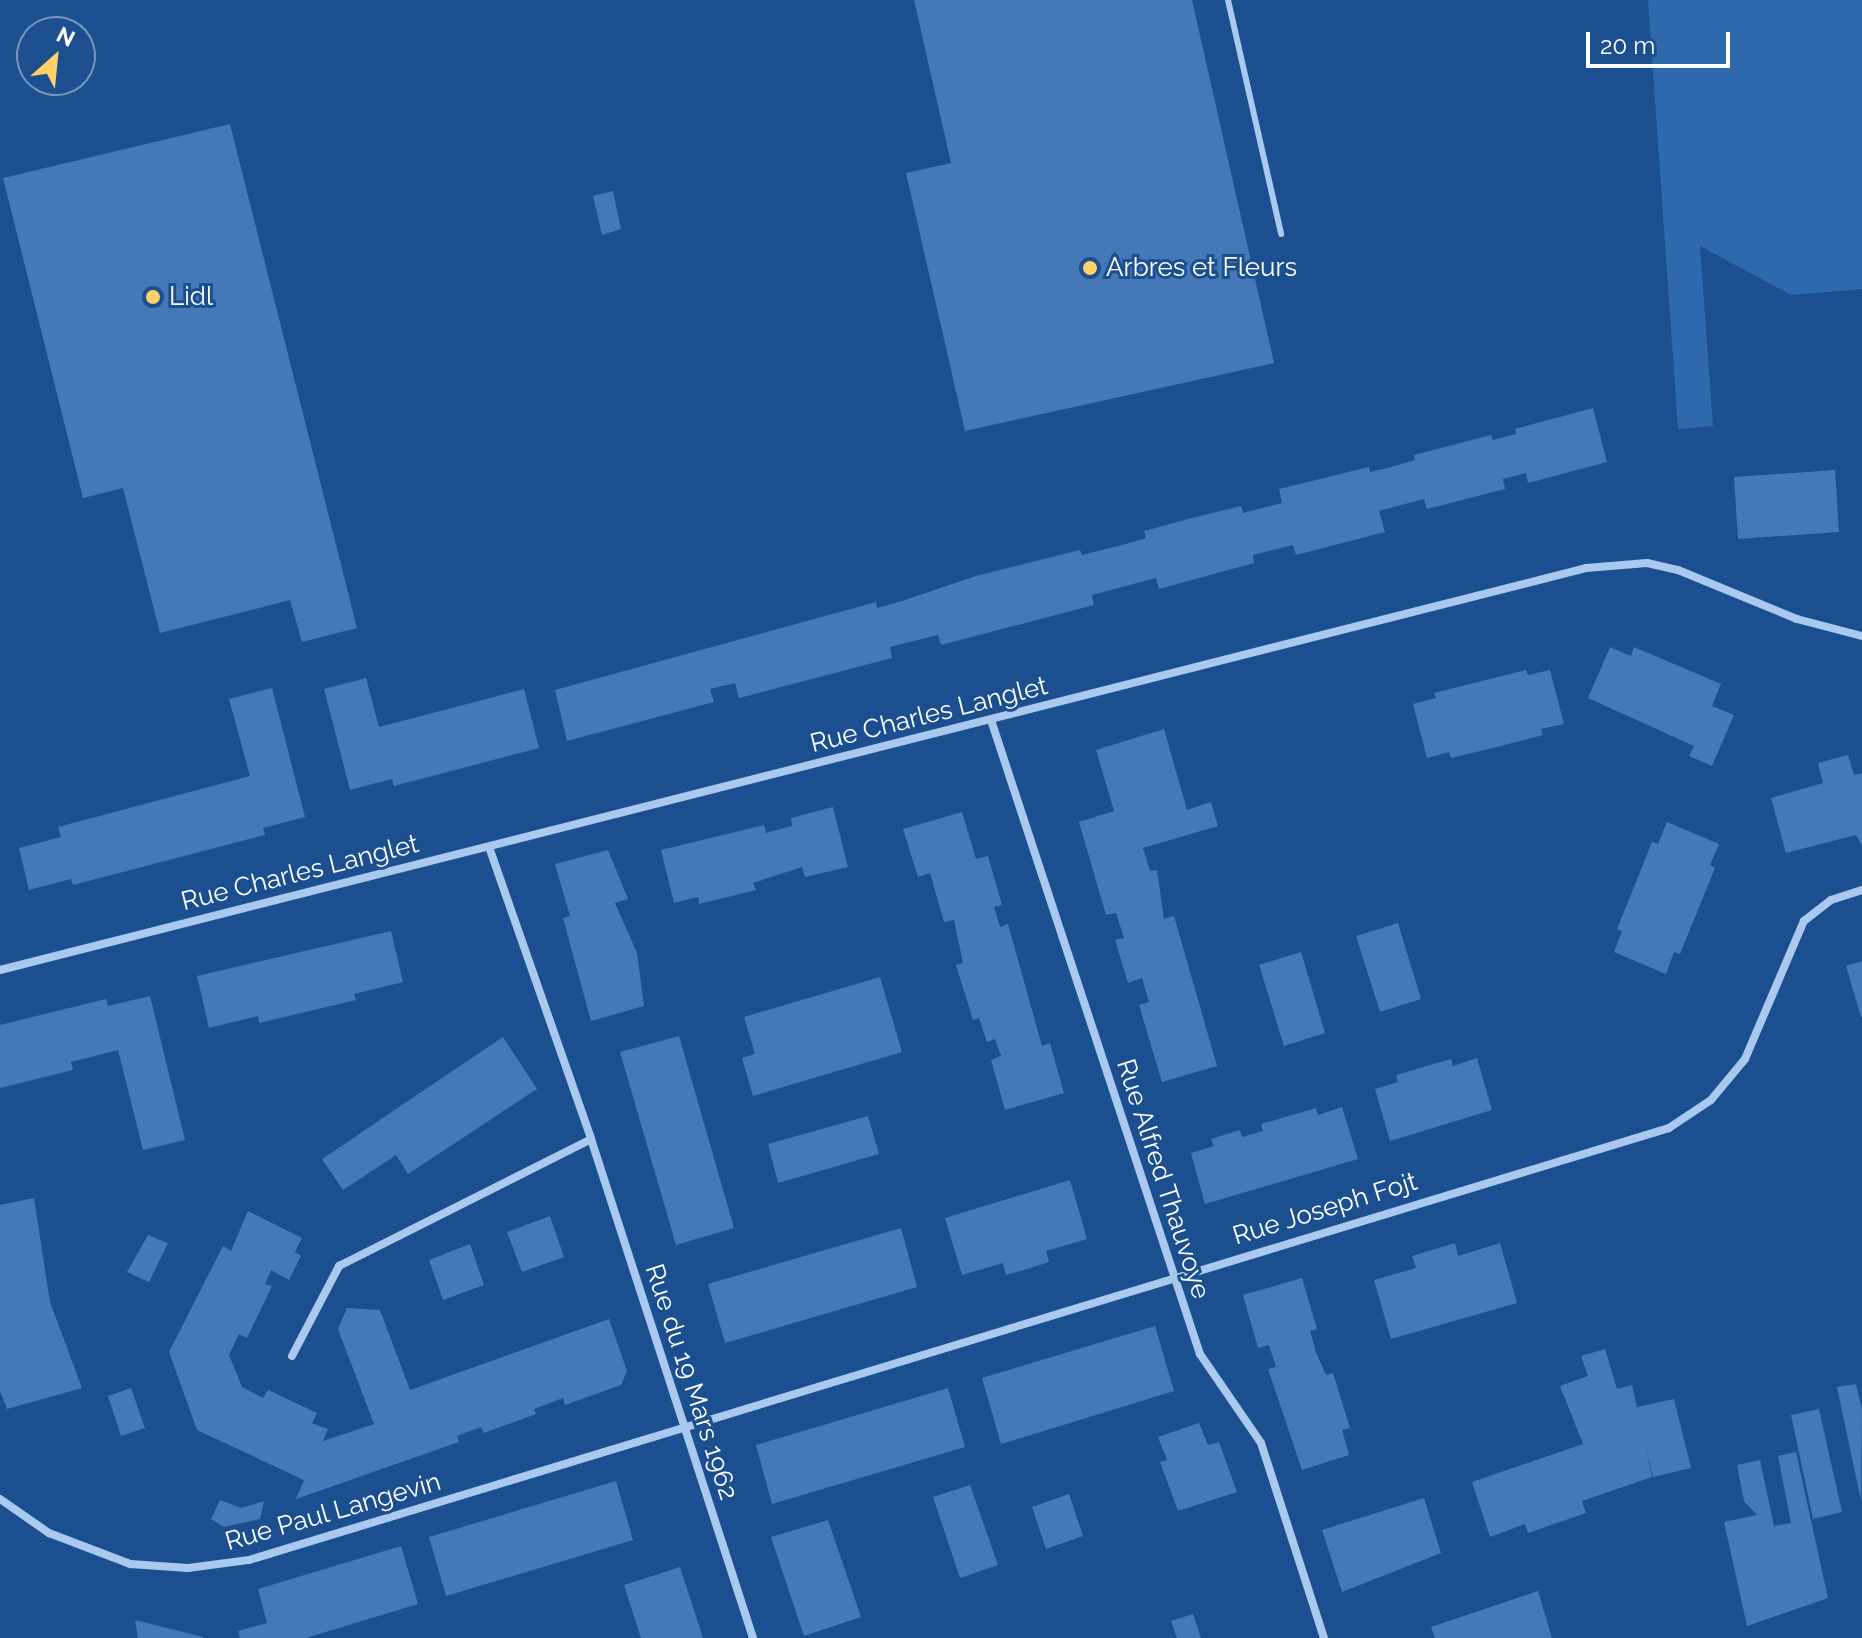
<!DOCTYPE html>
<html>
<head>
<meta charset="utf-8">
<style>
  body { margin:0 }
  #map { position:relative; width:1862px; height:1638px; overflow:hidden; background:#1b4f8f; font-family:Raleway,sans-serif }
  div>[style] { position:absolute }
  .green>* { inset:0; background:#2e69ad }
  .building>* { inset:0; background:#4478b7 }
  .service>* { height:6px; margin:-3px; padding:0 3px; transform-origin:3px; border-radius:3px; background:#a9c9ee }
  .minor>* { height:8px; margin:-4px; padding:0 4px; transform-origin:4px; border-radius:4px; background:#a9c9ee }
  .dots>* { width:22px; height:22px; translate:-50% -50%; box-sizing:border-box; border:4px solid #1b4f8f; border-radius:50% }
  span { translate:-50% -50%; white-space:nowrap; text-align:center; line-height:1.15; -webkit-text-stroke:6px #1b4f8f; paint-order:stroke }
  .poi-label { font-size:26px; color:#fff }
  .left { translate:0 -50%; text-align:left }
  .street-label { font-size:26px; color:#fff }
  .north { position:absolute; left:16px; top:16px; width:80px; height:80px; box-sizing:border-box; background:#1b4f8f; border:2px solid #7695bc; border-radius:50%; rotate:27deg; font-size:22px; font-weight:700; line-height:32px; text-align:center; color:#fff }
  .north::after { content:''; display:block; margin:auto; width:28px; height:36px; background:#ffd166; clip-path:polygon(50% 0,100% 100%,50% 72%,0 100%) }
  .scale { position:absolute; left:1586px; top:32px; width:144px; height:36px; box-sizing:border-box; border:4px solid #fff; border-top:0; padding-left:10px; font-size:24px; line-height:28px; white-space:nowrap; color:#fff; -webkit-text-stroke:6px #1b4f8f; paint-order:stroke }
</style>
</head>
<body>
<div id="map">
  <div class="green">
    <i style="clip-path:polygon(1648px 0,1862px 0,1862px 289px,1791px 295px,1700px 246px,1713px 426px,1678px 429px)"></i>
  </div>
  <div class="building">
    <i style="clip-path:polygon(914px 0,1192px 0,1274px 363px,965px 431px,906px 173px,951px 163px)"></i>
    <i style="clip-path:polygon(230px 124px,357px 628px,302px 642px,290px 600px,160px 633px,123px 488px,83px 498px,3px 178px)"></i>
    <i style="clip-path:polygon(613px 191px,621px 229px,602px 235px,593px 196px)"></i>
    <i style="clip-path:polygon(1593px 408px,1607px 462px,1528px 483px,1526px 473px,1503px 479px,1505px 489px,1427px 509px,1424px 499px,1379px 511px,1385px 532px,1296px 555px,1293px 545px,1253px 555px,1254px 563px,1159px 589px,1156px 578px,1092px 595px,1094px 605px,941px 645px,938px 635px,890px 647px,892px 658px,739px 698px,735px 683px,710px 689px,714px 702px,567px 741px,555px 690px,876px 602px,877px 608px,902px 601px,976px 576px,1080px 550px,1082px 555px,1126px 544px,1146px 538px,1144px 531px,1192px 518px,1241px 506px,1243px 513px,1262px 508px,1282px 503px,1279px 489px,1369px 467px,1370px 472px,1391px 467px,1415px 460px,1414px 455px,1491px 435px,1493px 440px,1516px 434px,1515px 429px)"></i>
    <i style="clip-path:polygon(1835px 470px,1839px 532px,1738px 539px,1734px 477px)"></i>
    <i style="clip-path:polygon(1610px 647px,1631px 656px,1634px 647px,1721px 684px,1712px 706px,1734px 715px,1712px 766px,1689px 756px,1694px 746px,1588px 698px)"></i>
    <i style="clip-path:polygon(1526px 670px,1528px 675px,1550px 670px,1564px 724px,1541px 729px,1543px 735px,1497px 747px,1451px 758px,1449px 752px,1427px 758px,1413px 704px,1436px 698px,1434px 693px)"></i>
    <i style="clip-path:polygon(366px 678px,379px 727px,524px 689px,539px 748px,394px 786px,392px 779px,350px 790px,324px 689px)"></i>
    <i style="clip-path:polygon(272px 688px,305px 817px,263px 828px,265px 835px,73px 885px,71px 879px,29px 890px,19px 848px,61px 837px,58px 827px,250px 776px,229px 699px)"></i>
    <i style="clip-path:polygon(1164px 729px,1187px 810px,1211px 802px,1218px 826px,1143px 848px,1150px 871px,1157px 870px,1164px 919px,1174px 916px,1217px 1066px,1162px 1082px,1139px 1005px,1149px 1002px,1142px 978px,1128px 983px,1115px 940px,1124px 938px,1116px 913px,1106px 915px,1079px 822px,1114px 811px,1096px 750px)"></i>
    <i style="clip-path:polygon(1848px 755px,1854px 775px,1862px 773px,1862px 846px,1856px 835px,1786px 853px,1771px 798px,1823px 783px,1818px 763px)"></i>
    <i style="clip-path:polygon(833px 807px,848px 867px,805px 877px,802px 867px,753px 883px,756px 890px,699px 904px,698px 897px,674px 903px,661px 850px,764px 825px,766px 833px,792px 826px,791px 818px)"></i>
    <i style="clip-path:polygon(962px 812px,976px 859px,988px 856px,1002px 905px,994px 907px,1000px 927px,1008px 924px,1042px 1046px,1050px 1043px,1064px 1093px,1005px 1110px,991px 1060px,1001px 1056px,995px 1039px,987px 1042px,979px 1018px,973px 1020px,956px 965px,963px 963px,954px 920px,944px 922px,930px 873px,918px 877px,903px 829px)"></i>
    <i style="clip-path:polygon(1667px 822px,1719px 844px,1710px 865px,1715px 868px,1680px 954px,1674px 952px,1666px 974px,1614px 952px,1622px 931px,1617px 929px,1652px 842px,1658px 844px)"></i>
    <i style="clip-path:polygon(608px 850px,628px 899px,615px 903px,637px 953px,644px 1006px,591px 1021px,563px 918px,570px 916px,555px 864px)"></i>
    <i style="clip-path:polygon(1398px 923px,1421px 999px,1380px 1012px,1356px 936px)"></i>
    <i style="clip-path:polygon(391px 931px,403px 982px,354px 994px,356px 1000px,259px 1023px,258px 1016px,209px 1028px,197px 976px)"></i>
    <i style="clip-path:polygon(1301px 952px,1325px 1033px,1284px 1046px,1259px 965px)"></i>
    <i style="clip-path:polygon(1862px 961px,1862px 1017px,1861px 1017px,1846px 966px)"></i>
    <i style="clip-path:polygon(880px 977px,902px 1052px,753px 1096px,742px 1058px,755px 1054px,744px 1017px)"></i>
    <i style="clip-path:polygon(150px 996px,185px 1140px,143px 1150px,118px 1050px,71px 1062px,73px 1070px,0 1088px,0 1025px,106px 999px,108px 1006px)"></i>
    <i style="clip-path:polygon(679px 1036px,734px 1228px,676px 1245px,620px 1052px)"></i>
    <i style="clip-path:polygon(503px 1037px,537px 1089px,408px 1174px,396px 1155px,343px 1190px,322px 1159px)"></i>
    <i style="clip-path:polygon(1477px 1058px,1492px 1110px,1390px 1141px,1375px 1089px,1398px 1082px,1396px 1075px,1451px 1059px,1453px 1066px)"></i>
    <i style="clip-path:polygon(1342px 1107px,1358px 1159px,1205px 1204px,1191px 1153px,1214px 1146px,1211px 1139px,1240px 1130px,1242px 1137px,1263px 1131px,1261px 1124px,1316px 1108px,1318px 1115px)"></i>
    <i style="clip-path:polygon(868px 1116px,879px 1154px,778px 1183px,768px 1144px)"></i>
    <i style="clip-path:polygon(1070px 1180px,1087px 1239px,1046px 1251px,1049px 1262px,1027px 1269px,1006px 1275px,1003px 1263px,962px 1275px,945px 1218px)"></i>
    <i style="clip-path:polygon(34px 1198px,50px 1302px,82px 1388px,7px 1409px,0 1391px,0 1205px)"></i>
    <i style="clip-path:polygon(248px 1211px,302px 1238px,295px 1252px,301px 1256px,289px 1280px,271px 1270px,265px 1284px,272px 1286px,247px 1338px,239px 1334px,229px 1355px,242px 1387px,263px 1398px,268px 1390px,317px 1413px,312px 1423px,328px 1429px,323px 1441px,374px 1424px,338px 1329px,347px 1308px,380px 1310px,410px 1390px,609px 1319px,627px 1371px,621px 1385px,565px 1405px,563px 1398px,534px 1409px,536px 1414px,484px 1433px,481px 1427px,470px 1431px,457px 1436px,459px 1442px,296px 1499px,304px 1480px,197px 1430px,169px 1352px,223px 1246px,231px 1251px)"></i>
    <i style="clip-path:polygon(550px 1216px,564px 1257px,522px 1272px,507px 1232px)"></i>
    <i style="clip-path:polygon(901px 1228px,917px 1287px,725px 1343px,708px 1284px)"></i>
    <i style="clip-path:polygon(148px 1235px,168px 1243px,149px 1282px,127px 1272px)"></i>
    <i style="clip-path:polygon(1455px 1243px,1458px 1256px,1500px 1243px,1517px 1303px,1391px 1339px,1374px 1280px,1416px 1268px,1412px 1256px)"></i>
    <i style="clip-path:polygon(470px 1244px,484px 1285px,443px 1300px,429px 1260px)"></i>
    <i style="clip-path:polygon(1302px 1278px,1317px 1329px,1310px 1331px,1316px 1352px,1326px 1375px,1333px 1373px,1350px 1428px,1342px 1430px,1349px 1455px,1302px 1470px,1268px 1369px,1276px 1367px,1269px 1345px,1258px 1348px,1243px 1295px)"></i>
    <i style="clip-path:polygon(1155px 1326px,1174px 1391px,1001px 1444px,982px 1378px)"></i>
    <i style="clip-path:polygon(1605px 1349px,1617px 1389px,1632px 1385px,1637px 1407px,1674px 1399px,1691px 1468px,1653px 1477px,1646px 1449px,1652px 1477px,1582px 1501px,1586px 1513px,1528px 1533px,1525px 1524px,1490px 1537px,1472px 1482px,1583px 1444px,1560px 1386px,1588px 1376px,1581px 1356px)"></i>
    <i style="clip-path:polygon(1856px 1384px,1862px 1409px,1861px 1501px,1837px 1387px)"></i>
    <i style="clip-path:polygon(131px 1388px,145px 1428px,121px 1436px,108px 1396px)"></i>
    <i style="clip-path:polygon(948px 1388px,965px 1447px,772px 1504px,756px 1445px)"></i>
    <i style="clip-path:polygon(1819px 1409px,1842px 1512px,1813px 1519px,1791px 1415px)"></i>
    <i style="clip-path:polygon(1199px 1423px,1208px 1445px,1219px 1442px,1237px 1492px,1178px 1511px,1160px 1462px,1167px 1460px,1158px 1437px)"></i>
    <i style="clip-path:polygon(1796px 1452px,1828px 1598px,1747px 1626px,1724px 1522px,1757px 1515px,1744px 1501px,1737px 1465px,1760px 1460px,1774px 1526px,1791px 1523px,1778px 1456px)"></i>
    <i style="clip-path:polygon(616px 1481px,633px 1540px,446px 1596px,429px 1537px)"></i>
    <i style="clip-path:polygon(970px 1485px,998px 1565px,960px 1578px,933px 1497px)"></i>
    <i style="clip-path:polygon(1069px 1494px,1083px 1536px,1046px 1549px,1032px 1507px)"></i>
    <i style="clip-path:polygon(1424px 1498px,1441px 1553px,1342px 1592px,1322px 1530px)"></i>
    <i style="clip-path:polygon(220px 1500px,241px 1508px,264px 1501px,260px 1519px,224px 1527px,211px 1519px)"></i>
    <i style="clip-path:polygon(828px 1520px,861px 1617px,804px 1636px,771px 1537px)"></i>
    <i style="clip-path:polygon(401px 1546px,418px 1604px,306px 1638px,240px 1638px,238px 1631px,267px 1623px,258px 1589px)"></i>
    <i style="clip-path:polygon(680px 1567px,703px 1638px,641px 1638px,624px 1585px)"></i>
    <i style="clip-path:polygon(1538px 1591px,1552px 1638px,1435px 1638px,1431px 1627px)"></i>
    <i style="clip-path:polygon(1193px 1614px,1201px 1638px,1177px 1638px,1171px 1621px)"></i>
    <i style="clip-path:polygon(135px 1620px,203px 1637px,203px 1638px,138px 1638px)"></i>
  </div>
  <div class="service">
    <i style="left:1228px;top:0;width:240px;rotate:77.2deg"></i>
  </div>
  <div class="minor">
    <i style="left:991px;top:720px;width:668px;rotate:71.76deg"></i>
    <i style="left:1200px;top:1354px;width:108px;rotate:55.6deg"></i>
    <i style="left:1261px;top:1443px;width:205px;rotate:72.1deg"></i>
    <i style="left:489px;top:847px;width:309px;rotate:70.7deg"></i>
    <i style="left:591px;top:1139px;width:525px;rotate:72.01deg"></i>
    <i style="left:0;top:970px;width:1636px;rotate:-14.22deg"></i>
    <i style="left:1586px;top:568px;width:61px;rotate:-4.7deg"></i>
    <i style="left:1647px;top:563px;width:32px;rotate:13deg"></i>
    <i style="left:1678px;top:570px;width:129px;rotate:22.4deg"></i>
    <i style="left:1797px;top:619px;width:67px;rotate:14.7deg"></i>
    <i style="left:292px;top:1356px;width:102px;rotate:-62.4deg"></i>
    <i style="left:339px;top:1266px;width:282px;rotate:-26.7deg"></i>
    <i style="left:0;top:1499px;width:60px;rotate:34.8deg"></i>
    <i style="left:49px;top:1533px;width:87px;rotate:20.9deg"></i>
    <i style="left:130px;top:1564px;width:58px;rotate:3.9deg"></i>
    <i style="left:188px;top:1568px;width:62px;rotate:-7.5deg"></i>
    <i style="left:249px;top:1560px;width:1484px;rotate:-16.92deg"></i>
    <i style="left:1669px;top:1128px;width:50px;rotate:-33.7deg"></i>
    <i style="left:1711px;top:1100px;width:53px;rotate:-50.3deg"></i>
    <i style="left:1745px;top:1059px;width:150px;rotate:-66.9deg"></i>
    <i style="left:1804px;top:921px;width:34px;rotate:-38deg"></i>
    <i style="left:1831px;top:900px;width:33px;rotate:-18deg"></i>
  </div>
  <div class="dots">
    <i style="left:1090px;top:268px;background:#ffd166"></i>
    <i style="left:153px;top:297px;background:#ffd166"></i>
  </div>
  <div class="poi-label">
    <span class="left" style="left:1106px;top:268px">Arbres et Fleurs</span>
    <span class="left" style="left:169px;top:297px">Lidl</span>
  </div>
  <div class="street-label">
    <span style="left:929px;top:715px;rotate:-14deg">Rue Charles Langlet</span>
    <span style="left:300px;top:873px;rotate:-14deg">Rue Charles Langlet</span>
    <span style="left:1163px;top:1179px;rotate:72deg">Rue Alfred Thauvoye</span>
    <span style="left:1325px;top:1209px;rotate:-17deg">Rue Joseph Fojt</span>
    <span style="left:691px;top:1382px;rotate:72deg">Rue du 19 Mars 1962</span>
    <span style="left:333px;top:1512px;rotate:-16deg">Rue Paul Langevin</span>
  </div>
  <div class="north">N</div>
  <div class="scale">20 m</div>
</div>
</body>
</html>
